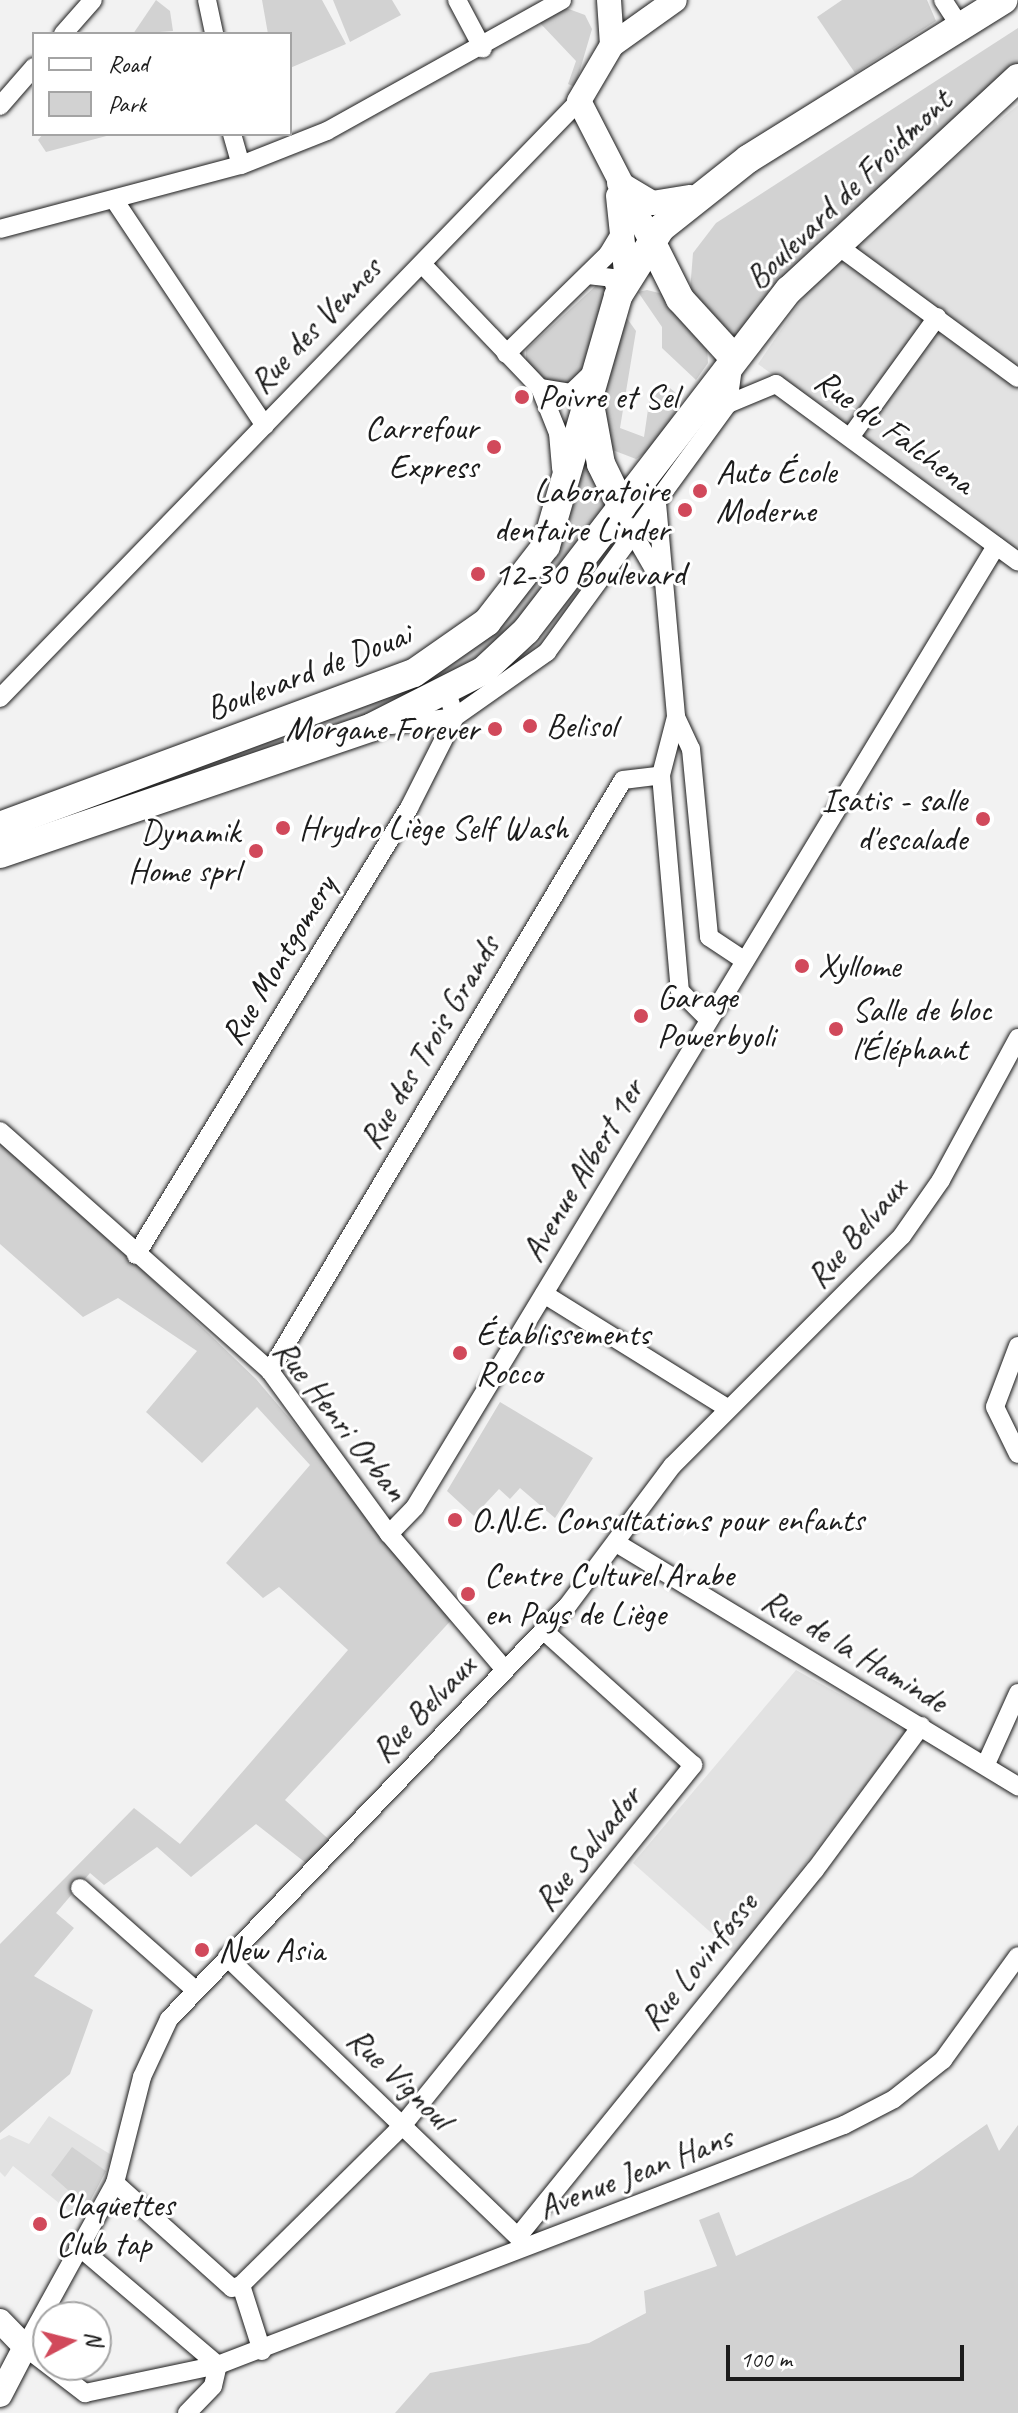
<!DOCTYPE html>
<html>
<head>
<meta charset="utf-8">
<style>
  body { margin:0 }
  #map { position:relative; width:1018px; height:2413px; overflow:hidden; background:#f2f2f2; font-family:Caveat,sans-serif }
  div>[style] { position:absolute }
  .built>* { inset:0; background:#e2e2e2 }
  .green>* { inset:0; background:#d2d2d2 }
  .roads { filter:drop-shadow(0 0 2px #1c1c1c) drop-shadow(0 0 2px #1c1c1c) }
  .street>* { height:18px; margin:-9px; padding:0 9px; transform-origin:9px; border-radius:9px; background:#fff }
  .secondary>* { height:24px; margin:-12px; padding:0 12px; transform-origin:12px; border-radius:12px; background:#fff }
  .primary>* { height:28px; margin:-14px; padding:0 14px; transform-origin:14px; border-radius:14px; background:#fff }
  .dots>* { width:22px; height:22px; translate:-50% -50%; box-sizing:border-box; border:4px solid #fff; border-radius:50% }
  span { translate:-50% -50%; white-space:nowrap; text-align:center; line-height:1.15; -webkit-text-stroke:6px #fff; paint-order:stroke }
  .street-label { font-size:34px; color:#1c1c1c }
  .poi-label { font-size:34px; color:#1c1c1c }
  .left { translate:0 -50%; text-align:left }
  .right { translate:-100% -50%; text-align:right }
  .legend { position:absolute; left:32px; top:32px; width:260px; height:104px; box-sizing:border-box; background:#fff; border:2px solid #a4a4a4; margin:0; padding:10px 14px; list-style:none; font-size:24px; color:#1c1c1c }
  .legend li { display:flex; align-items:center; gap:16px; height:40px }
  .legend b { width:40px; border:2px solid #a4a4a4 }
  .north { position:absolute; left:32px; top:2301px; width:80px; height:80px; box-sizing:border-box; background:#fff; border:2px solid #a4a4a4; border-radius:50%; rotate:83deg; font-size:22px; font-weight:700; line-height:32px; text-align:center; color:#1c1c1c }
  .north::after { content:''; display:block; margin:auto; width:28px; height:36px; background:#d1495b; clip-path:polygon(50% 0,100% 100%,50% 72%,0 100%) }
  .scale { position:absolute; left:726px; top:2345px; width:238px; height:36px; box-sizing:border-box; border:4px solid #1c1c1c; border-top:0; padding-left:10px; font-size:24px; line-height:28px; white-space:nowrap; color:#1c1c1c; -webkit-text-stroke:6px #fff; paint-order:stroke }
</style>
</head>
<body>
<div id="map">
  <div class="built">
    <i style="clip-path:polygon(1018px 105px,1018px 551px,758px 364px,824px 267px)"></i>
    <i style="clip-path:polygon(796px 1670px,906px 1731px,736px 1955px,633px 1863px)"></i>
    <i style="clip-path:polygon(49px 2116px,113px 2156px,80px 2220px,13px 2166px,5px 2177px,0 2172px,0 2140px,9px 2135px,29px 2144px)"></i>
  </div>
  <div class="green">
    <i style="clip-path:polygon(156px 0,170px 11px,173px 31px,133px 34px)"></i>
    <i style="clip-path:polygon(262px 0,322px 0,346px 44px,290px 68px,290px 34px,268px 34px)"></i>
    <i style="clip-path:polygon(333px 0,392px 0,401px 15px,350px 42px)"></i>
    <i style="clip-path:polygon(842px 0,927px 0,936px 21px,855px 73px,817px 17px)"></i>
    <i style="clip-path:polygon(566px 8px,585px 15px,592px 29px,575px 87px,568px 84px,576px 61px,540px 23px)"></i>
    <i style="clip-path:polygon(1018px 28px,1018px 72px,735px 342px,690px 291px,693px 253px,716px 223px)"></i>
    <i style="clip-path:polygon(43px 134px,114px 134px,46px 152px,38px 140px)"></i>
    <i style="clip-path:polygon(601px 281px,609px 287px,583px 375px,573px 386px,546px 381px,526px 361px,526px 350px)"></i>
    <i style="clip-path:polygon(647px 290px,667px 295px,707px 344px,708px 363px,696px 380px,662px 348px,662px 327px,638px 292px)"></i>
    <i style="clip-path:polygon(621px 310px,636px 331px,620px 428px,644px 437px,650px 396px,665px 384px,682px 398px,659px 444px,636px 459px,610px 449px,600px 417px)"></i>
    <i style="clip-path:polygon(586px 440px,613px 510px,513px 638px,424px 698px,200px 779px,0 837px,497px 629px)"></i>
    <i style="clip-path:polygon(0 1133px,256px 1379px,456px 1615px,285px 1800px,334px 1844px,311px 1867px,256px 1824px,191px 1877px,157px 1847px,104px 1885px,90px 1873px,56px 1913px,74px 1928px,34px 1976px,93px 2010px,70px 2074px,0 2133px,0 1944px,134px 1808px,180px 1844px,348px 1650px,279px 1587px,263px 1598px,226px 1563px,310px 1465px,257px 1407px,202px 1463px,146px 1412px,197px 1351px,118px 1298px,83px 1317px,0 1244px)"></i>
    <i style="clip-path:polygon(500px 1402px,593px 1458px,555px 1518px,520px 1488px,510px 1499px,499px 1489px,474px 1516px,447px 1491px)"></i>
    <i style="clip-path:polygon(987px 2124px,999px 2151px,1018px 2125px,1018px 2413px,395px 2413px,430px 2373px,589px 2343px,646px 2313px,644px 2291px,717px 2266px,699px 2220px,719px 2212px,736px 2256px,912px 2177px)"></i>
    <i style="clip-path:polygon(72px 2147px,106px 2171px,87px 2207px,51px 2175px)"></i>
  </div>
  <div class="roads">
    <div class="street">
      <i style="left:207px;top:0;width:35px;rotate:78deg"></i>
      <i style="left:457px;top:0;width:55px;rotate:62deg"></i>
      <i style="left:943px;top:0;width:31px;rotate:57deg"></i>
      <i style="left:63px;top:34px;width:45px;rotate:-48.6deg"></i>
      <i style="left:0;top:106px;width:52px;rotate:-48.9deg"></i>
      <i style="left:232px;top:134px;width:32px;rotate:74deg"></i>
      <i style="left:115px;top:201px;width:270px;rotate:56.3deg"></i>
      <i style="left:0;top:229px;width:249px;rotate:-14.9deg"></i>
      <i style="left:241px;top:165px;width:92px;rotate:-21.6deg"></i>
      <i style="left:327px;top:131px;width:269px;rotate:-29.1deg"></i>
      <i style="left:834px;top:243px;width:228px;rotate:36.3deg"></i>
      <i style="left:422px;top:264px;width:171px;rotate:46.4deg"></i>
      <i style="left:540px;top:388px;width:31px;rotate:9deg"></i>
      <i style="left:571px;top:393px;width:29px;rotate:-44deg"></i>
      <i style="left:588px;top:275px;width:24px;rotate:7deg"></i>
      <i style="left:612px;top:278px;width:19px;rotate:72deg"></i>
      <i style="left:506px;top:354px;width:143px;rotate:-44.4deg"></i>
      <i style="left:608px;top:254px;width:29px;rotate:-59deg"></i>
      <i style="left:540px;top:388px;width:48px;rotate:68.2deg"></i>
      <i style="left:558px;top:433px;width:36px;rotate:85deg"></i>
      <i style="left:728px;top:404px;width:52px;rotate:-22.6deg"></i>
      <i style="left:776px;top:384px;width:300px;rotate:36.3deg"></i>
      <i style="left:851px;top:436px;width:147px;rotate:-54.1deg"></i>
      <i style="left:657px;top:503px;width:215px;rotate:84.9deg"></i>
      <i style="left:676px;top:717px;width:60px;rotate:104.5deg"></i>
      <i style="left:661px;top:775px;width:217px;rotate:85deg"></i>
      <i style="left:680px;top:991px;width:41px;rotate:45deg"></i>
      <i style="left:629px;top:526px;width:60px;rotate:60deg"></i>
      <i style="left:0;top:698px;width:832px;rotate:-45.88deg"></i>
      <i style="left:676px;top:717px;width:35px;rotate:65deg"></i>
      <i style="left:691px;top:749px;width:189px;rotate:84.5deg"></i>
      <i style="left:709px;top:937px;width:43px;rotate:33.7deg"></i>
      <i style="left:391px;top:725px;width:64px;rotate:-7.1deg"></i>
      <i style="left:455px;top:717px;width:113px;rotate:-35.2deg"></i>
      <i style="left:547px;top:652px;width:307px;rotate:-53.9deg"></i>
      <i style="left:728px;top:404px;width:44px;rotate:-82.2deg"></i>
      <i style="left:1018px;top:1038px;width:162px;rotate:118.5deg"></i>
      <i style="left:941px;top:1180px;width:68px;rotate:124.9deg"></i>
      <i style="left:902px;top:1236px;width:325px;rotate:135deg"></i>
      <i style="left:672px;top:1466px;width:174px;rotate:126.8deg"></i>
      <i style="left:568px;top:1605px;width:575px;rotate:133.94deg"></i>
      <i style="left:169px;top:2019px;width:64px;rotate:115deg"></i>
      <i style="left:142px;top:2077px;width:109px;rotate:104.3deg"></i>
      <i style="left:115px;top:2183px;width:187px;rotate:118.8deg"></i>
      <i style="left:25px;top:2347px;width:76px;rotate:37.5deg"></i>
      <i style="left:85px;top:2393px;width:136px;rotate:-11.9deg"></i>
      <i style="left:218px;top:2365px;width:670px;rotate:-20.98deg"></i>
      <i style="left:844px;top:2125px;width:56px;rotate:-27.5deg"></i>
      <i style="left:894px;top:2099px;width:63px;rotate:-38.5deg"></i>
      <i style="left:943px;top:2060px;width:128px;rotate:-54.2deg"></i>
      <i style="left:0;top:1131px;width:361px;rotate:41.6deg"></i>
      <i style="left:270px;top:1371px;width:202px;rotate:53.9deg"></i>
      <i style="left:389px;top:1534px;width:179px;rotate:49.5deg"></i>
      <i style="left:136px;top:1255px;width:524px;rotate:-58.59deg"></i>
      <i style="left:409px;top:808px;width:102px;rotate:-63.2deg"></i>
      <i style="left:455px;top:717px;width:26px;rotate:-108deg"></i>
      <i style="left:544px;top:1294px;width:216px;rotate:31.9deg"></i>
      <i style="left:1018px;top:1346px;width:65px;rotate:110.7deg"></i>
      <i style="left:995px;top:1407px;width:52px;rotate:63.9deg"></i>
      <i style="left:270px;top:1371px;width:688px;rotate:-59.15deg"></i>
      <i style="left:623px;top:780px;width:38px;rotate:-7deg"></i>
      <i style="left:389px;top:1534px;width:37px;rotate:-46deg"></i>
      <i style="left:415px;top:1507px;width:1123px;rotate:-58.84deg"></i>
      <i style="left:618px;top:1544px;width:468px;rotate:31.2deg"></i>
      <i style="left:986px;top:1764px;width:78px;rotate:-65.7deg"></i>
      <i style="left:80px;top:1888px;width:151px;rotate:41.5deg"></i>
      <i style="left:227px;top:1957px;width:412px;rotate:43.9deg"></i>
      <i style="left:115px;top:2183px;width:157px;rotate:41.9deg"></i>
      <i style="left:232px;top:2288px;width:9px;rotate:-18deg"></i>
      <i style="left:520px;top:2234px;width:469px;rotate:-51deg"></i>
      <i style="left:815px;top:1870px;width:179px;rotate:-53.6deg"></i>
      <i style="left:78px;top:2246px;width:184px;rotate:40.4deg"></i>
      <i style="left:262px;top:2351px;width:69px;rotate:-107.7deg"></i>
      <i style="left:241px;top:2285px;width:226px;rotate:-44.6deg"></i>
      <i style="left:402px;top:2126px;width:464px;rotate:-51.1deg"></i>
      <i style="left:693px;top:1765px;width:202px;rotate:-138deg"></i>
      <i style="left:187px;top:2413px;width:37px;rotate:-46deg"></i>
      <i style="left:213px;top:2386px;width:22px;rotate:-77deg"></i>
    </div>
    <div class="secondary">
      <i style="left:609px;top:0;width:45px;rotate:86.2deg"></i>
      <i style="left:619px;top:183px;width:39px;rotate:31deg"></i>
      <i style="left:652px;top:203px;width:39px;rotate:-9deg"></i>
      <i style="left:618px;top:196px;width:86px;rotate:84deg"></i>
      <i style="left:651px;top:241px;width:157px;rotate:-117.2deg"></i>
      <i style="left:579px;top:101px;width:65px;rotate:-59.5deg"></i>
      <i style="left:612px;top:45px;width:77px;rotate:-35.5deg"></i>
      <i style="left:0;top:2321px;width:36px;rotate:46deg"></i>
      <i style="left:25px;top:2347px;width:54px;rotate:117.5deg"></i>
    </div>
    <div class="primary">
      <i style="left:651px;top:241px;width:65px;rotate:63.4deg"></i>
      <i style="left:680px;top:299px;width:79px;rotate:47.6deg"></i>
      <i style="left:590px;top:404px;width:61px;rotate:79.6deg"></i>
      <i style="left:601px;top:464px;width:48px;rotate:64deg"></i>
      <i style="left:0;top:826px;width:441px;rotate:-20.3deg"></i>
      <i style="left:414px;top:673px;width:89px;rotate:-34.9deg"></i>
      <i style="left:487px;top:622px;width:96px;rotate:-52.2deg"></i>
      <i style="left:546px;top:546px;width:260px;rotate:-73.9deg"></i>
      <i style="left:618px;top:296px;width:80px;rotate:-57.7deg"></i>
      <i style="left:661px;top:228px;width:111px;rotate:-38.4deg"></i>
      <i style="left:748px;top:159px;width:301px;rotate:-31.9deg"></i>
      <i style="left:0;top:854px;width:393px;rotate:-18.8deg"></i>
      <i style="left:372px;top:727px;width:124px;rotate:-26.8deg"></i>
      <i style="left:483px;top:671px;width:59px;rotate:-42.9deg"></i>
      <i style="left:526px;top:631px;width:431px;rotate:-52.4deg"></i>
      <i style="left:789px;top:290px;width:312px;rotate:-42.8deg"></i>
    </div>
  </div>
  <div class="dots">
    <i style="left:522px;top:397px;background:#d1495b"></i>
    <i style="left:494px;top:447px;background:#d1495b"></i>
    <i style="left:700px;top:491px;background:#d1495b"></i>
    <i style="left:685px;top:510px;background:#d1495b"></i>
    <i style="left:478px;top:574px;background:#d1495b"></i>
    <i style="left:530px;top:726px;background:#d1495b"></i>
    <i style="left:495px;top:729px;background:#d1495b"></i>
    <i style="left:983px;top:819px;background:#d1495b"></i>
    <i style="left:283px;top:828px;background:#d1495b"></i>
    <i style="left:256px;top:851px;background:#d1495b"></i>
    <i style="left:802px;top:966px;background:#d1495b"></i>
    <i style="left:641px;top:1016px;background:#d1495b"></i>
    <i style="left:836px;top:1029px;background:#d1495b"></i>
    <i style="left:460px;top:1353px;background:#d1495b"></i>
    <i style="left:455px;top:1520px;background:#d1495b"></i>
    <i style="left:468px;top:1594px;background:#d1495b"></i>
    <i style="left:202px;top:1950px;background:#d1495b"></i>
    <i style="left:40px;top:2224px;background:#d1495b"></i>
  </div>
  <div class="street-label">
    <span style="left:848px;top:189px;rotate:-44deg">Boulevard de Froidmont</span>
    <span style="left:315px;top:325px;rotate:-46deg">Rue des Vennes</span>
    <span style="left:895px;top:431px;rotate:36deg">Rue du Falchena</span>
    <span style="left:308px;top:671px;rotate:-21deg">Boulevard de Douai</span>
    <span style="left:278px;top:960px;rotate:-59deg">Rue Montgomery</span>
    <span style="left:429px;top:1042px;rotate:-59deg">Rue des Trois Grands</span>
    <span style="left:582px;top:1170px;rotate:-59deg">Avenue Albert 1er</span>
    <span style="left:856px;top:1232px;rotate:-49deg">Rue Belvaux</span>
    <span style="left:341px;top:1420px;rotate:52deg">Rue Henri Orban</span>
    <span style="left:855px;top:1650px;rotate:31deg">Rue de la Haminde</span>
    <span style="left:423px;top:1708px;rotate:-46deg">Rue Belvaux</span>
    <span style="left:587px;top:1848px;rotate:-51deg">Rue Salvador</span>
    <span style="left:698px;top:1961px;rotate:-51deg">Rue Lovinfosse</span>
    <span style="left:400px;top:2078px;rotate:44deg">Rue Vignoul</span>
    <span style="left:635px;top:2172px;rotate:-21deg">Avenue Jean Hans</span>
  </div>
  <div class="poi-label">
    <span class="left" style="left:538px;top:397px">Poivre et Sel</span>
    <span class="right" style="left:478px;top:447px">Carrefour<br>Express</span>
    <span class="left" style="left:716px;top:491px">Auto École<br>Moderne</span>
    <span class="right" style="left:669px;top:510px">Laboratoire<br>dentaire Linder</span>
    <span class="left" style="left:494px;top:574px">12-30 Boulevard</span>
    <span class="left" style="left:546px;top:726px">Belisol</span>
    <span class="right" style="left:479px;top:729px">Morgane Forever</span>
    <span class="right" style="left:967px;top:819px">Isatis - salle<br>d'escalade</span>
    <span class="left" style="left:299px;top:828px">Hrydro Liège Self Wash</span>
    <span class="right" style="left:240px;top:851px">Dynamik<br>Home sprl</span>
    <span class="left" style="left:818px;top:966px">Xyllome</span>
    <span class="left" style="left:657px;top:1016px">Garage<br>Powerbyoli</span>
    <span class="left" style="left:852px;top:1029px">Salle de bloc<br>l'Éléphant</span>
    <span class="left" style="left:476px;top:1353px">Établissements<br>Rocco</span>
    <span class="left" style="left:471px;top:1520px">O.N.E. Consultations pour enfants</span>
    <span class="left" style="left:484px;top:1594px">Centre Culturel Arabe<br>en Pays de Liège</span>
    <span class="left" style="left:218px;top:1950px">New Asia</span>
    <span class="left" style="left:56px;top:2224px">Claquettes<br>Club tap</span>
  </div>
  <ul class="legend">
  <li><b style="height:10px;background:#fff"></b>Road</li>
  <li><b style="height:22px;background:#d2d2d2"></b>Park</li>
  </ul>
  <div class="north">N</div>
  <div class="scale">100 m</div>
</div>
</body>
</html>
